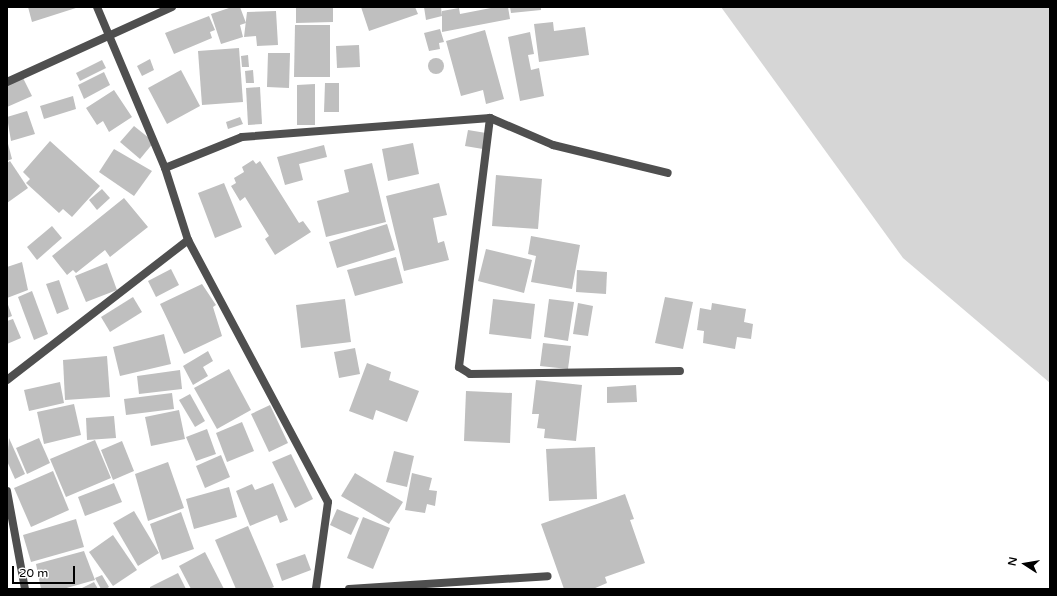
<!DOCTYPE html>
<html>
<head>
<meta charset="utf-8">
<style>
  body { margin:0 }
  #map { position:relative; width:1057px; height:596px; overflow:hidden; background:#fff; font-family:"Varela Round",sans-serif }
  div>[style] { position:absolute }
  .green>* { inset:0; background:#d6d6d6 }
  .building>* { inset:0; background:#bfbfbf }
  .round { border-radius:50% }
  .lane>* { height:8px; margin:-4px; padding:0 4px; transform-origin:4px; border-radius:4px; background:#4f4f4f }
  .street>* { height:8px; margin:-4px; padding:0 4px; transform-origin:4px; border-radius:4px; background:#4f4f4f }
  span { translate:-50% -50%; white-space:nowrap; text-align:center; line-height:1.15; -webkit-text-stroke:4px #fff; paint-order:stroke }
  .frame { position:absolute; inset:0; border:8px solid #000; pointer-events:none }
  .north { position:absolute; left:1005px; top:544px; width:40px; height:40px; -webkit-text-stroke:3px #fff; paint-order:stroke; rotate:282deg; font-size:11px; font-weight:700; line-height:16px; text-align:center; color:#000 }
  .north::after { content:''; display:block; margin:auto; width:14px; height:18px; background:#000; clip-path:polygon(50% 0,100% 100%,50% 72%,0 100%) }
  .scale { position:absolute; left:12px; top:566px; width:63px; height:18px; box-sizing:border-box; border:2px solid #000; border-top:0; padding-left:5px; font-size:12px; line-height:14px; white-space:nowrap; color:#000; -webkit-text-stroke:3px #fff; paint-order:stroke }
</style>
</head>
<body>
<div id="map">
  <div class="green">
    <i style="clip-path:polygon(721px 7px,1050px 7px,1050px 383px,903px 258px)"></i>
  </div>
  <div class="building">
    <i style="clip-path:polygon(28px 7px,79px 7px,32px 22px)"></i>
    <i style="clip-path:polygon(232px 7px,240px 7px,246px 23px,240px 25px,243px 37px,221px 44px,211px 14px)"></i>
    <i style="clip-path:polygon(296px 7px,333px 7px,333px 22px,296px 23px)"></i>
    <i style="clip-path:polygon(361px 7px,415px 7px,418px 14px,369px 31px)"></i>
    <i style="clip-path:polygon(424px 7px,441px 7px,442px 16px,426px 20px)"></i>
    <i style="clip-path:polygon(496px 7px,508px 7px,510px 19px,442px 32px,442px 11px,459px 8px,460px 14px)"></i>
    <i style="clip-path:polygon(510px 7px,541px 7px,541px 10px,511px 13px)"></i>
    <i style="clip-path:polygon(276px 11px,278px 45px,257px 46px,256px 36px,244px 37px,247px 12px)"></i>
    <i style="clip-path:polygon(209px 16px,215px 30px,210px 32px,212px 38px,174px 54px,165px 33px)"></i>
    <i style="clip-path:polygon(553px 22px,554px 31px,585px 27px,589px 55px,539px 62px,534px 24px)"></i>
    <i style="clip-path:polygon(295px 25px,330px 25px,330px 77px,294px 77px)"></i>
    <i style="clip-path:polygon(440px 29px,444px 42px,439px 43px,440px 49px,429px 51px,424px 33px)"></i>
    <i style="clip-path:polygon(485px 30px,504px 99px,486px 104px,483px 90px,461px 96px,446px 41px)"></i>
    <i style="clip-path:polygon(530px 32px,534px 54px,528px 55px,531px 70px,539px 68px,544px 96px,520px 101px,508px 37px)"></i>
    <i style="clip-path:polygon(359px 45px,360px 67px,337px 68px,336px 46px)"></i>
    <i style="clip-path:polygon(239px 48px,243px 102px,202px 105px,198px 51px)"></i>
    <i style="clip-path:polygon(268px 53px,290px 53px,289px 88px,267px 87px)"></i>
    <i style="clip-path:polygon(248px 55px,249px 67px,242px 67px,241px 56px)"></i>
    <i class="round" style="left:428px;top:58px;width:16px;height:16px"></i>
    <i style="clip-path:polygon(150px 59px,154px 70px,142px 76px,137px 66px)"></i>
    <i style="clip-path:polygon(102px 60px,106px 68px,80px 81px,76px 73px)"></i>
    <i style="clip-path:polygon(181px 70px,200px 106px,167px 124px,148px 88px)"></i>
    <i style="clip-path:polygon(253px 70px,254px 83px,246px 83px,245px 71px)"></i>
    <i style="clip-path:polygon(104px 72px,110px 85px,84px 99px,78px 85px)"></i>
    <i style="clip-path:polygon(23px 78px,32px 96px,7px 107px,7px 85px)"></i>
    <i style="clip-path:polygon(325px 83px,339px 83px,339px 112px,324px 112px)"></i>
    <i style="clip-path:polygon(315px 84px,315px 125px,297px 125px,297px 85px)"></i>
    <i style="clip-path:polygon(260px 87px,262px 124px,248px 125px,246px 88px)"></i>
    <i style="clip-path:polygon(114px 90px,132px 117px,109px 132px,103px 121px,97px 125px,86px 108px)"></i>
    <i style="clip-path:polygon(73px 96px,76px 109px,44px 119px,40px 106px)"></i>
    <i style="clip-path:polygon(27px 111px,35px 134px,11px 141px,7px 117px)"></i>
    <i style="clip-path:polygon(240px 117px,243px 124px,228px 129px,226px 122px)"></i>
    <i style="clip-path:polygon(134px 126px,154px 142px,140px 159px,120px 142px)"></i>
    <i style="clip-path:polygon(468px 130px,486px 133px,483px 149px,465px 146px)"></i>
    <i style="clip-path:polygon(7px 140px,12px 159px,7px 161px)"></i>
    <i style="clip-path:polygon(50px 141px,100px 186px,72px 217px,63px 209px,59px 213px,26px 183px,30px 179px,23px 172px)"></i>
    <i style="clip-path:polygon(413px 143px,419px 174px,388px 181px,382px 149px)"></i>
    <i style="clip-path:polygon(324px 145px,327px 157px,299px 164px,303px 180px,285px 185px,277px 157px)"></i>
    <i style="clip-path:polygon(114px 149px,152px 171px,134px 196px,99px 172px)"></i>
    <i style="clip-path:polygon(253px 160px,256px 164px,260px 161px,299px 223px,303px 221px,311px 232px,275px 255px,265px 239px,269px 236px,245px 197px,240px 201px,231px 186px,236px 183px,234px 178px,244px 172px,242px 167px)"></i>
    <i style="clip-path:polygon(10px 161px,28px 188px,7px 203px,7px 163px)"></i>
    <i style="clip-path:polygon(372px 163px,386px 222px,326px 237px,317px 201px,349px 192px,344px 170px)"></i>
    <i style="clip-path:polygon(496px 175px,542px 179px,538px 229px,492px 226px)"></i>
    <i style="clip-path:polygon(224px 183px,242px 227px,215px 238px,198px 193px)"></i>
    <i style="clip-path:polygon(439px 183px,447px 215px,433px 218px,438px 243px,444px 241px,449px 260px,404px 271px,386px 196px)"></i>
    <i style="clip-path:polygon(102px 189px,110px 198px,97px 210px,89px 200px)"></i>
    <i style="clip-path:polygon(124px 198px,148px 227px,110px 257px,105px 250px,76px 273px,73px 270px,67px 275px,52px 256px)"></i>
    <i style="clip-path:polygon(387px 224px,395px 250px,337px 268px,329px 242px)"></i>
    <i style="clip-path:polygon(52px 226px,62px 238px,37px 260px,27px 247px)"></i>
    <i style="clip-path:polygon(531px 236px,580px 245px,572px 289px,531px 282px,536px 256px,528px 254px)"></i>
    <i style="clip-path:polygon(486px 249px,532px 260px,524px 293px,478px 281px)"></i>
    <i style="clip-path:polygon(396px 257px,403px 283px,355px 296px,347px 270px)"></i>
    <i style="clip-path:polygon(22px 262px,28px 290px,7px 298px,7px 267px)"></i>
    <i style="clip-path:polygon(107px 263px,117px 290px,86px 302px,75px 276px)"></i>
    <i style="clip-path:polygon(171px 269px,179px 285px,156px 297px,148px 281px)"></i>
    <i style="clip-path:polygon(577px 270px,607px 272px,606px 294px,576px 292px)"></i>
    <i style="clip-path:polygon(59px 280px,69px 309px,57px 314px,46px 284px)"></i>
    <i style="clip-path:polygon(202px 284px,216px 305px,213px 307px,222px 336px,184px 354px,160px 304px)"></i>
    <i style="clip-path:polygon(32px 291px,48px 334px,34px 340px,18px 297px)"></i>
    <i style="clip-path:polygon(133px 297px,142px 312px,110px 332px,101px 317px)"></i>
    <i style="clip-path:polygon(665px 297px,693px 302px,683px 349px,655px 343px)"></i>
    <i style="clip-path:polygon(345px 299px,351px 342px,301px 348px,296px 305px)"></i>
    <i style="clip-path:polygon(493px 299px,535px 304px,531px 339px,489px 334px)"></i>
    <i style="clip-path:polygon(549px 299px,574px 302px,568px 341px,544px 337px)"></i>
    <i style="clip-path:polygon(7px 302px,12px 316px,7px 318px)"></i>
    <i style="clip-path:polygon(578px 303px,593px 306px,588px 336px,573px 334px)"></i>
    <i style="clip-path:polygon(712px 303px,746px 309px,744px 322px,753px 324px,751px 339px,737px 337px,735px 349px,703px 343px,704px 331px,697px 330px,700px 308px,711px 310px)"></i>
    <i style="clip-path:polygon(13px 319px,21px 338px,7px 344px,7px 321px)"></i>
    <i style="clip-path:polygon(164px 334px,171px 364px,120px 376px,113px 347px)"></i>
    <i style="clip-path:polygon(543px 343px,571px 346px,568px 369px,540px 366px)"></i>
    <i style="clip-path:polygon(355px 348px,360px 374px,339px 378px,334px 352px)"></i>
    <i style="clip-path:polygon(208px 351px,213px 361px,203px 367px,208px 376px,193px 385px,183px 366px)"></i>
    <i style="clip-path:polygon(107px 356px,110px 397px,65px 400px,63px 360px)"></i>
    <i style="clip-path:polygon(367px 363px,391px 372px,389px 380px,419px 391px,407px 422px,376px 410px,373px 420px,349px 411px)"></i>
    <i style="clip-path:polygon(229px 369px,251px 410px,217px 429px,194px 388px)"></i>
    <i style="clip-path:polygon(180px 370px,182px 389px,139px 394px,137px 376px)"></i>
    <i style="clip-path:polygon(536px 380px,582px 385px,576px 441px,544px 438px,545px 429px,537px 428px,539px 414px,532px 414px)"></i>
    <i style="clip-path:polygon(60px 382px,64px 403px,29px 411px,24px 390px)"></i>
    <i style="clip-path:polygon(636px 385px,637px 402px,607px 403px,607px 387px)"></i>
    <i style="clip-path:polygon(466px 391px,512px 393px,510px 443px,464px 441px)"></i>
    <i style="clip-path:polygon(172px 393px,174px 409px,126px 415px,124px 399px)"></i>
    <i style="clip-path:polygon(190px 394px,205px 421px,195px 427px,179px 400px)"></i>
    <i style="clip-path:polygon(74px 404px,81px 435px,44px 444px,37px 412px)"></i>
    <i style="clip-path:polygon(270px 405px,288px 443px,269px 452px,251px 414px)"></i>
    <i style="clip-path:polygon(179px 410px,185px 439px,151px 446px,145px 417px)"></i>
    <i style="clip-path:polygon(114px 416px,116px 438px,87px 440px,86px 418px)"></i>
    <i style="clip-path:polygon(242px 422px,254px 451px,227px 462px,216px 433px)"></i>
    <i style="clip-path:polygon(207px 429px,216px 454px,196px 461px,186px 437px)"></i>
    <i style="clip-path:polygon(9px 438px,25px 474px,15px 479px,7px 461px)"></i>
    <i style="clip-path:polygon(39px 438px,50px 463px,27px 474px,16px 448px)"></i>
    <i style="clip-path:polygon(95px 440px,111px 478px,66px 497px,50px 459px)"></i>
    <i style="clip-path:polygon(122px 441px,134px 471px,113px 480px,101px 450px)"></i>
    <i style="clip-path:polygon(595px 447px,597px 499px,549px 501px,546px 449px)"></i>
    <i style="clip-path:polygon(394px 451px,414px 456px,407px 487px,386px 482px)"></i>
    <i style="clip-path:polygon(291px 454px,313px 499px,295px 508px,272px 462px)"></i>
    <i style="clip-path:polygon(221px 455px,230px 477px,205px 488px,196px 466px)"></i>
    <i style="clip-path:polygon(168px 462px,184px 508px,148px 521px,135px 474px)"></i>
    <i style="clip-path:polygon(53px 471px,69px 510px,31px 527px,14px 488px)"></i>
    <i style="clip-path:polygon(355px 473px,403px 502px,389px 524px,341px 496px)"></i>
    <i style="clip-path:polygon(412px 473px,432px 478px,429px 490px,437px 491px,435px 506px,427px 504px,425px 513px,405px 510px)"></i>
    <i style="clip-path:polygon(114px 483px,122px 502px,85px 516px,78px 497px)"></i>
    <i style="clip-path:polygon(273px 483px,288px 520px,280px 523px,277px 515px,250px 526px,236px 491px,252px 484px,255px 490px)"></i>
    <i style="clip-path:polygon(229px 487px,237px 517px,194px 529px,186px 499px)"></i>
    <i style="clip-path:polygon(625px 494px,634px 519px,630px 520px,645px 563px,605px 577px,607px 583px,593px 589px,564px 589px,541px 524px)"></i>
    <i style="clip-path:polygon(337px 509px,359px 518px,351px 535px,330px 525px)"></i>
    <i style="clip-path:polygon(134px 511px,159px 553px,138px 566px,113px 523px)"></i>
    <i style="clip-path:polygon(181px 512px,194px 549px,162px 560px,150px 524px)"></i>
    <i style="clip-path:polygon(363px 517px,390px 528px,373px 569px,347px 558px)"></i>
    <i style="clip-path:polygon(76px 519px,84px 547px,31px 562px,23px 535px)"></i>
    <i style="clip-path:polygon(248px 526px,274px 587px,269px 589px,236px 589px,215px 540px)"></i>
    <i style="clip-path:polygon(113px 535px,137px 570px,113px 586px,89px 552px)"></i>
    <i style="clip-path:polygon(84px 551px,95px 580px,63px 589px,41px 589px,36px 564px)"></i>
    <i style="clip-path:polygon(205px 552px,224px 589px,191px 589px,179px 566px)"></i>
    <i style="clip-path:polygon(305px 554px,311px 570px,282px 581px,276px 564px)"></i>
    <i style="clip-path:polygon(178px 573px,186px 589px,150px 589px,150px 587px)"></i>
    <i style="clip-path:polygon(102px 575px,109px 587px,106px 589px,101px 589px,95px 578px)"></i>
    <i style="clip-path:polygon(94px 582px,98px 589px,80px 589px)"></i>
  </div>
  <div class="lane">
    <i style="left:7px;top:491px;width:100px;rotate:79.6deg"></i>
  </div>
  <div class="street">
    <i style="left:97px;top:7px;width:175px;rotate:67.1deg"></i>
    <i style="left:165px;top:168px;width:76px;rotate:72.3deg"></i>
    <i style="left:188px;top:240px;width:297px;rotate:61.9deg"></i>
    <i style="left:328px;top:502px;width:88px;rotate:97.9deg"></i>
    <i style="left:7px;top:82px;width:181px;rotate:-24.4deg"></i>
    <i style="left:490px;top:118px;width:251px;rotate:97.1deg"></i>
    <i style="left:459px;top:367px;width:13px;rotate:32deg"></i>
    <i style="left:470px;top:374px;width:210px;rotate:-0.8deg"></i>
    <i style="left:165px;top:168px;width:83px;rotate:-21.9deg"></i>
    <i style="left:242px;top:137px;width:249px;rotate:-4.4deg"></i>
    <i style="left:490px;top:118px;width:69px;rotate:23.2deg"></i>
    <i style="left:553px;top:145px;width:118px;rotate:13.7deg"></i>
    <i style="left:7px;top:380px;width:229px;rotate:-37.7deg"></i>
    <i style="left:349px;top:589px;width:199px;rotate:-3.7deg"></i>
  </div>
  <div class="frame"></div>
  <div class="north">N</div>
  <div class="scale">20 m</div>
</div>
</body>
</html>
